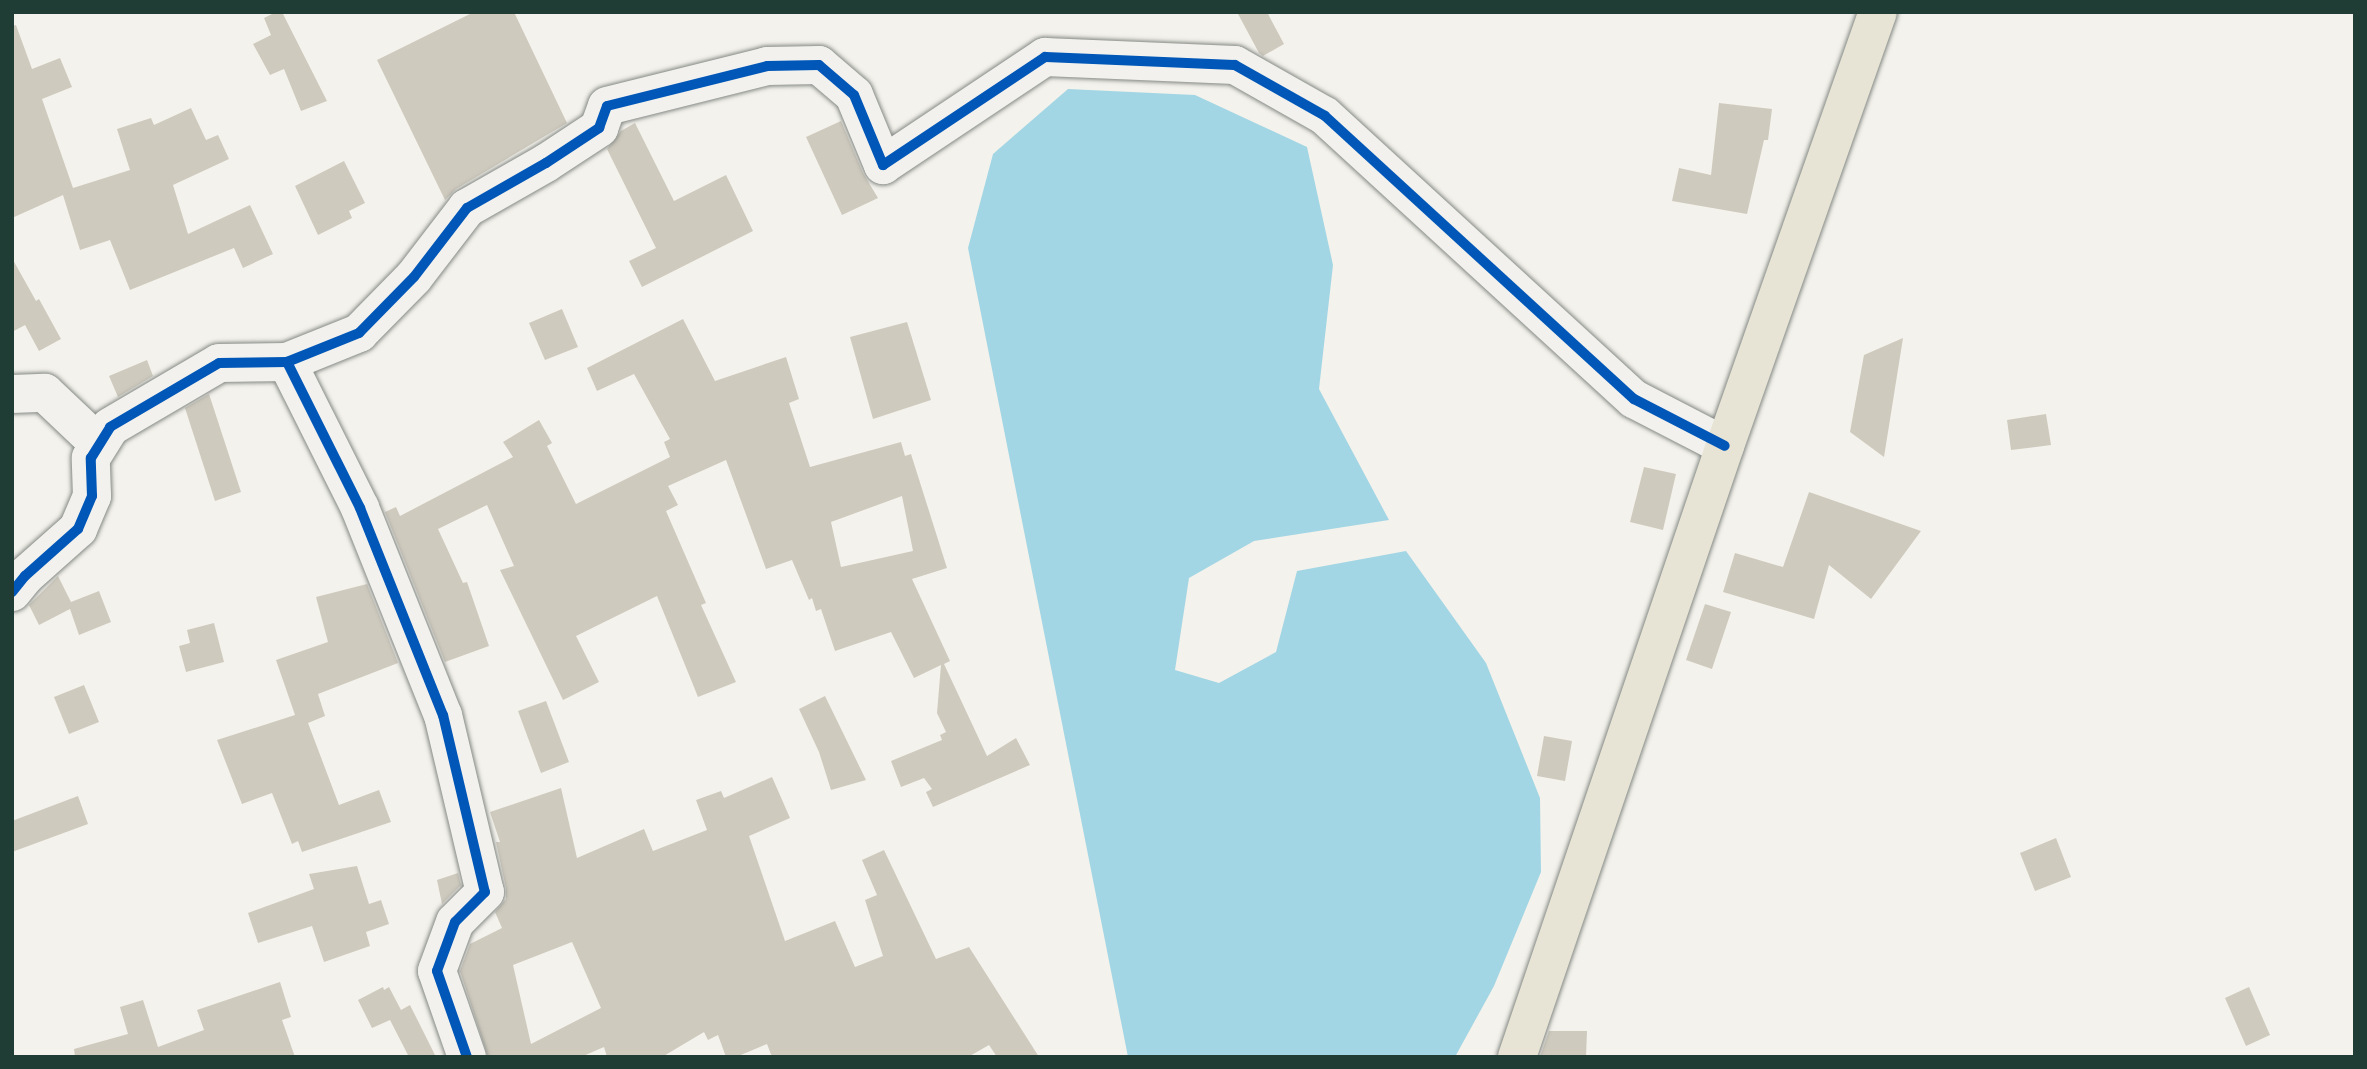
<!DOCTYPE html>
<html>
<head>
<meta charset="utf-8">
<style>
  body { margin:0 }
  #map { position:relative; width:2367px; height:1069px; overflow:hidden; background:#f4f2ec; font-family:Mynerve,sans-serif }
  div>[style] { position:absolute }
  .water>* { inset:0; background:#a3d6e4 }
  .building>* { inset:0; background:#cfcabe }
  .roads { filter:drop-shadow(0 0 2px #848985) drop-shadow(0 0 2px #848985) }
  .minor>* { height:38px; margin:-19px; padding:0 19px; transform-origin:19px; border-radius:19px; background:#f2f1ed }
  .major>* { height:38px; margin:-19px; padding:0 19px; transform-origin:19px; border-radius:19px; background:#e7e4d5 }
  .cycleway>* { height:10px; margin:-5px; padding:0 5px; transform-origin:5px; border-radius:5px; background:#0057b8 }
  span { translate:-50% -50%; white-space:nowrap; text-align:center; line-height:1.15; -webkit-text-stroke:7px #f7f3e8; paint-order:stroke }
  .frame { position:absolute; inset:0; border:14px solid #1f3d34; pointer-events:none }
</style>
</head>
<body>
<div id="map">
  <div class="water">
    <i style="clip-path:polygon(1068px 89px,1195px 95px,1307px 147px,1333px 265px,1319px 389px,1389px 520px,1254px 541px,1189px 578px,1175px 670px,1219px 683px,1276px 652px,1297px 571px,1406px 551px,1486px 663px,1540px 798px,1541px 872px,1494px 986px,1455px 1057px,1128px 1057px,968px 248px,993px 154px)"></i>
  </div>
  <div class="building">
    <i style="clip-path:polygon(276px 12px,282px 12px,327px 101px,301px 111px,284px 69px,270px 75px,253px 44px,271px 35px,264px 18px)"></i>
    <i style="clip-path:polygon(474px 12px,514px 12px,567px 123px,456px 189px,445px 200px,377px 60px)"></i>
    <i style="clip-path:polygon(1237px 12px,1267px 12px,1284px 44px,1263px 56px,1259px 53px)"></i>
    <i style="clip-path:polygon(16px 25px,32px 69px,60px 58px,72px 87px,42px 99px,73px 188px,130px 170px,117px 129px,151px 118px,154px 125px,191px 108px,206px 140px,218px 135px,229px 159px,173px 185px,188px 234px,250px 205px,273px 254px,243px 268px,234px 248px,130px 290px,110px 240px,80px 250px,63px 195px,12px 218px,12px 26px)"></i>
    <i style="clip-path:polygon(1719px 103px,1772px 109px,1768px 140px,1764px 140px,1747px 214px,1672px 201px,1679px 168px,1711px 175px)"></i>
    <i style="clip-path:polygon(841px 121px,863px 173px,878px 198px,842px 215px,806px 137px)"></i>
    <i style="clip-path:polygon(635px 123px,674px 201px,726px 175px,753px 231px,642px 287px,629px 261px,656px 248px,607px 149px,621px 131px)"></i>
    <i style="clip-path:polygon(344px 161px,365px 203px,349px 211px,352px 218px,318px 235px,295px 186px)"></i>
    <i style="clip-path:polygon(12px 258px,36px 301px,39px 299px,61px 339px,39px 351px,25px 325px,12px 332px)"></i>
    <i style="clip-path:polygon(562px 309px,578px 347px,545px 360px,529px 323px)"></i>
    <i style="clip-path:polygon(evenodd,683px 319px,715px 381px,786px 357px,799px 399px,789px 403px,810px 467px,901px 442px,905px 456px,911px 454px,947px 568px,912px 579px,950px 661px,944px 664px,987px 756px,1016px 738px,1030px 765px,933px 807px,926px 792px,932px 789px,924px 778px,901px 787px,891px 761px,942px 740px,940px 735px,946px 732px,937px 713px,941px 665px,914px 678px,891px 632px,835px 651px,821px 609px,816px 611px,812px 598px,809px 600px,792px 560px,766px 569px,726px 460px,668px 486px,678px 505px,666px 511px,706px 603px,701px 605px,736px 682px,698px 697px,657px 596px,576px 636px,599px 682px,563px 700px,500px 570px,514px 566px,487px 505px,438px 529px,463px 583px,467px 582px,489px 646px,445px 662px,385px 512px,396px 507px,400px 516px,513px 457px,503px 442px,539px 420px,552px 443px,547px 446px,576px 504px,670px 457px,664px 442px,670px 439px,634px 374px,597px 391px,587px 368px,683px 319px,902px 496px,913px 551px,841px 567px,831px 522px,902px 496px)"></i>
    <i style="clip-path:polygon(907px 322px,931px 400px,873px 419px,850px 337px)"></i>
    <i style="clip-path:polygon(1903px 338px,1884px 457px,1850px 432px,1864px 355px)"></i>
    <i style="clip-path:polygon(147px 360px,153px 376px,118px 397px,109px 376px)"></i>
    <i style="clip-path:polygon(209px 394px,241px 492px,215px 501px,185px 408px)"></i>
    <i style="clip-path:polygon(2046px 414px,2051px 445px,2011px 450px,2007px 420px)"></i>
    <i style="clip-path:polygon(1644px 467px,1676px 474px,1663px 530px,1630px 522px)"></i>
    <i style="clip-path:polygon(1809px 492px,1921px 531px,1871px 599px,1829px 565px,1814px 619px,1723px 592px,1735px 553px,1783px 567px)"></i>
    <i style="clip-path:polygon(58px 576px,71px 602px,99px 591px,111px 622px,79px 635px,70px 609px,39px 625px,29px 605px)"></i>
    <i style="clip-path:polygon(367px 584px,398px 663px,318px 694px,325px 716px,308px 723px,339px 805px,379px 790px,391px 822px,302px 852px,298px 841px,292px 844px,272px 793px,242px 804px,217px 740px,295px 715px,276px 660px,328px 642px,316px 597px)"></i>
    <i style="clip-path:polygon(1705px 604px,1731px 612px,1712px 669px,1686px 660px)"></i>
    <i style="clip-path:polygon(214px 623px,224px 662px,186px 672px,179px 646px,190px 643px,187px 630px)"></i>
    <i style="clip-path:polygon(84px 685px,99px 722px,69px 734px,54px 697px)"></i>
    <i style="clip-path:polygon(825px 696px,866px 780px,831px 790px,819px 752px,799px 709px)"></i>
    <i style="clip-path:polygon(546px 701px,569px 762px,541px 773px,518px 711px)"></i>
    <i style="clip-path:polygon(1544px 736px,1572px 741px,1565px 781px,1537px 776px)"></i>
    <i style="clip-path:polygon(evenodd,772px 777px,790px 818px,749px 836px,785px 941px,835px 921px,855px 967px,883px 956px,865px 900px,877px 895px,862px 860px,884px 850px,936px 959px,969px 947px,1039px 1057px,997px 1057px,989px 1045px,968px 1057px,772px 1057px,767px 1044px,736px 1057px,726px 1057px,718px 1035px,708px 1040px,704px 1032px,662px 1057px,607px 1057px,604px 1047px,581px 1057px,488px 1057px,460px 971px,470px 944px,502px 928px,495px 912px,506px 899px,506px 888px,496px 842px,500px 842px,490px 812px,561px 788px,577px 858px,644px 829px,653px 851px,707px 830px,696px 800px,721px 791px,724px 798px,772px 777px,572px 942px,601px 1008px,531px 1044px,513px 965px,572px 942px)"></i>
    <i style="clip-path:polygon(78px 796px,88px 824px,12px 852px,12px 821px)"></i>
    <i style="clip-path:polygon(2056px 838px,2071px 877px,2035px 891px,2020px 853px)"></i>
    <i style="clip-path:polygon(357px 866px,369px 904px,381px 900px,389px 924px,366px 932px,370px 946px,324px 962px,312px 926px,258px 943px,248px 913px,314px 889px,309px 874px)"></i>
    <i style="clip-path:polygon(458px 873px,461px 885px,442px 904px,437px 880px)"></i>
    <i style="clip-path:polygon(280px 982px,291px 1017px,282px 1020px,295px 1057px,75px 1057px,74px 1049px,128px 1034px,120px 1007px,143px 1000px,158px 1047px,204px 1030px,197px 1010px)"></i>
    <i style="clip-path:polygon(383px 987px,384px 990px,389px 987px,401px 1010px,410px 1005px,436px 1057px,409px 1057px,390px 1020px,372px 1028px,358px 1000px)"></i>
    <i style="clip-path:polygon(2249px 987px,2270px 1035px,2246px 1046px,2225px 998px)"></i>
    <i style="clip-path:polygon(1549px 1031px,1587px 1031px,1586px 1057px,1540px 1057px)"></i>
  </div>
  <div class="roads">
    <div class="minor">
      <i style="left:287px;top:362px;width:163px;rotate:63.4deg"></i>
      <i style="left:360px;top:508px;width:223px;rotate:68.2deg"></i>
      <i style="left:443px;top:715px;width:182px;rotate:76.7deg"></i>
      <i style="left:485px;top:892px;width:42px;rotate:135deg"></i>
      <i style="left:455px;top:922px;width:52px;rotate:110.2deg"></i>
      <i style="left:437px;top:971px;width:91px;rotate:70.8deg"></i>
      <i style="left:12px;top:394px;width:33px;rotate:-2deg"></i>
      <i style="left:45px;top:393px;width:74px;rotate:43.4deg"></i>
      <i style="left:12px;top:592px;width:21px;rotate:-51deg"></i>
      <i style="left:25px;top:576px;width:71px;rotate:-41.6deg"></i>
      <i style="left:78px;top:529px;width:36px;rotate:-67deg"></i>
      <i style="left:92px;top:496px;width:38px;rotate:-92deg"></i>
      <i style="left:91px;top:458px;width:36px;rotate:-58deg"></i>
      <i style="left:110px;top:427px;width:126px;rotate:-30.4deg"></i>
      <i style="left:219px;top:363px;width:68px;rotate:-0.8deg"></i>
      <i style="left:287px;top:362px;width:78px;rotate:-21.9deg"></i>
      <i style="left:359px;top:333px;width:78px;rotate:-45.5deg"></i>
      <i style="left:414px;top:277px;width:87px;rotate:-52.5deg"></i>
      <i style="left:467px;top:208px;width:91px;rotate:-29.7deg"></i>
      <i style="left:546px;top:163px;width:64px;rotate:-33.4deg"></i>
      <i style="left:599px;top:128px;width:23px;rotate:-70deg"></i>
      <i style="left:607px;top:106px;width:165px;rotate:-14deg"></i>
      <i style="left:767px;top:66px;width:52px;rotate:-1.1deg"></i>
      <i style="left:819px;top:65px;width:46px;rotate:40.6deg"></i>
      <i style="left:854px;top:95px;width:76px;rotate:67.5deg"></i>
      <i style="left:883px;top:165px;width:195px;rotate:-33.7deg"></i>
      <i style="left:1045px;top:57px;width:190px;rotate:2.4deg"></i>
      <i style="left:1235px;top:65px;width:103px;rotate:29.5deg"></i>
      <i style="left:1325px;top:116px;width:419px;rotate:42.5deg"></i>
      <i style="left:1634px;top:399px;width:102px;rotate:27.3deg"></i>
    </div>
    <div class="major">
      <i style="left:1517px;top:1057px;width:645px;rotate:-71.2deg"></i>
      <i style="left:1725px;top:446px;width:460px;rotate:-70.6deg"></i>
    </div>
  </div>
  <div class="cycleway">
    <i style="left:287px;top:362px;width:163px;rotate:63.4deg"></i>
    <i style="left:360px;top:508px;width:223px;rotate:68.2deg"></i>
    <i style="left:443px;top:715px;width:182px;rotate:76.7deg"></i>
    <i style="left:485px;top:892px;width:42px;rotate:135deg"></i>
    <i style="left:455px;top:922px;width:52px;rotate:110.2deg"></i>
    <i style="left:437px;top:971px;width:91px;rotate:70.8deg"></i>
    <i style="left:12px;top:592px;width:21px;rotate:-51deg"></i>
    <i style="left:25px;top:576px;width:71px;rotate:-41.6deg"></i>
    <i style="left:78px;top:529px;width:36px;rotate:-67deg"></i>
    <i style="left:92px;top:496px;width:38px;rotate:-92deg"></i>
    <i style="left:91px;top:458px;width:36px;rotate:-58deg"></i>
    <i style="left:110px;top:427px;width:126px;rotate:-30.4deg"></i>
    <i style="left:219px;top:363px;width:68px;rotate:-0.8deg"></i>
    <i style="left:287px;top:362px;width:78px;rotate:-21.9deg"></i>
    <i style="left:359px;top:333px;width:78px;rotate:-45.5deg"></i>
    <i style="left:414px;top:277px;width:87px;rotate:-52.5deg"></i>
    <i style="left:467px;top:208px;width:91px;rotate:-29.7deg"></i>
    <i style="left:546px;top:163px;width:64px;rotate:-33.4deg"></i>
    <i style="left:599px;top:128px;width:23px;rotate:-70deg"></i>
    <i style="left:607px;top:106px;width:165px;rotate:-14deg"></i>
    <i style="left:767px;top:66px;width:52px;rotate:-1.1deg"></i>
    <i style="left:819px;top:65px;width:46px;rotate:40.6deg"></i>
    <i style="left:854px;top:95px;width:76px;rotate:67.5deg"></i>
    <i style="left:883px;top:165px;width:195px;rotate:-33.7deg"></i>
    <i style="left:1045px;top:57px;width:190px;rotate:2.4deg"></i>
    <i style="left:1235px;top:65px;width:103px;rotate:29.5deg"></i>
    <i style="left:1325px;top:116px;width:419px;rotate:42.5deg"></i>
    <i style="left:1634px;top:399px;width:102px;rotate:27.3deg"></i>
  </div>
  <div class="frame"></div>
</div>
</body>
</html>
